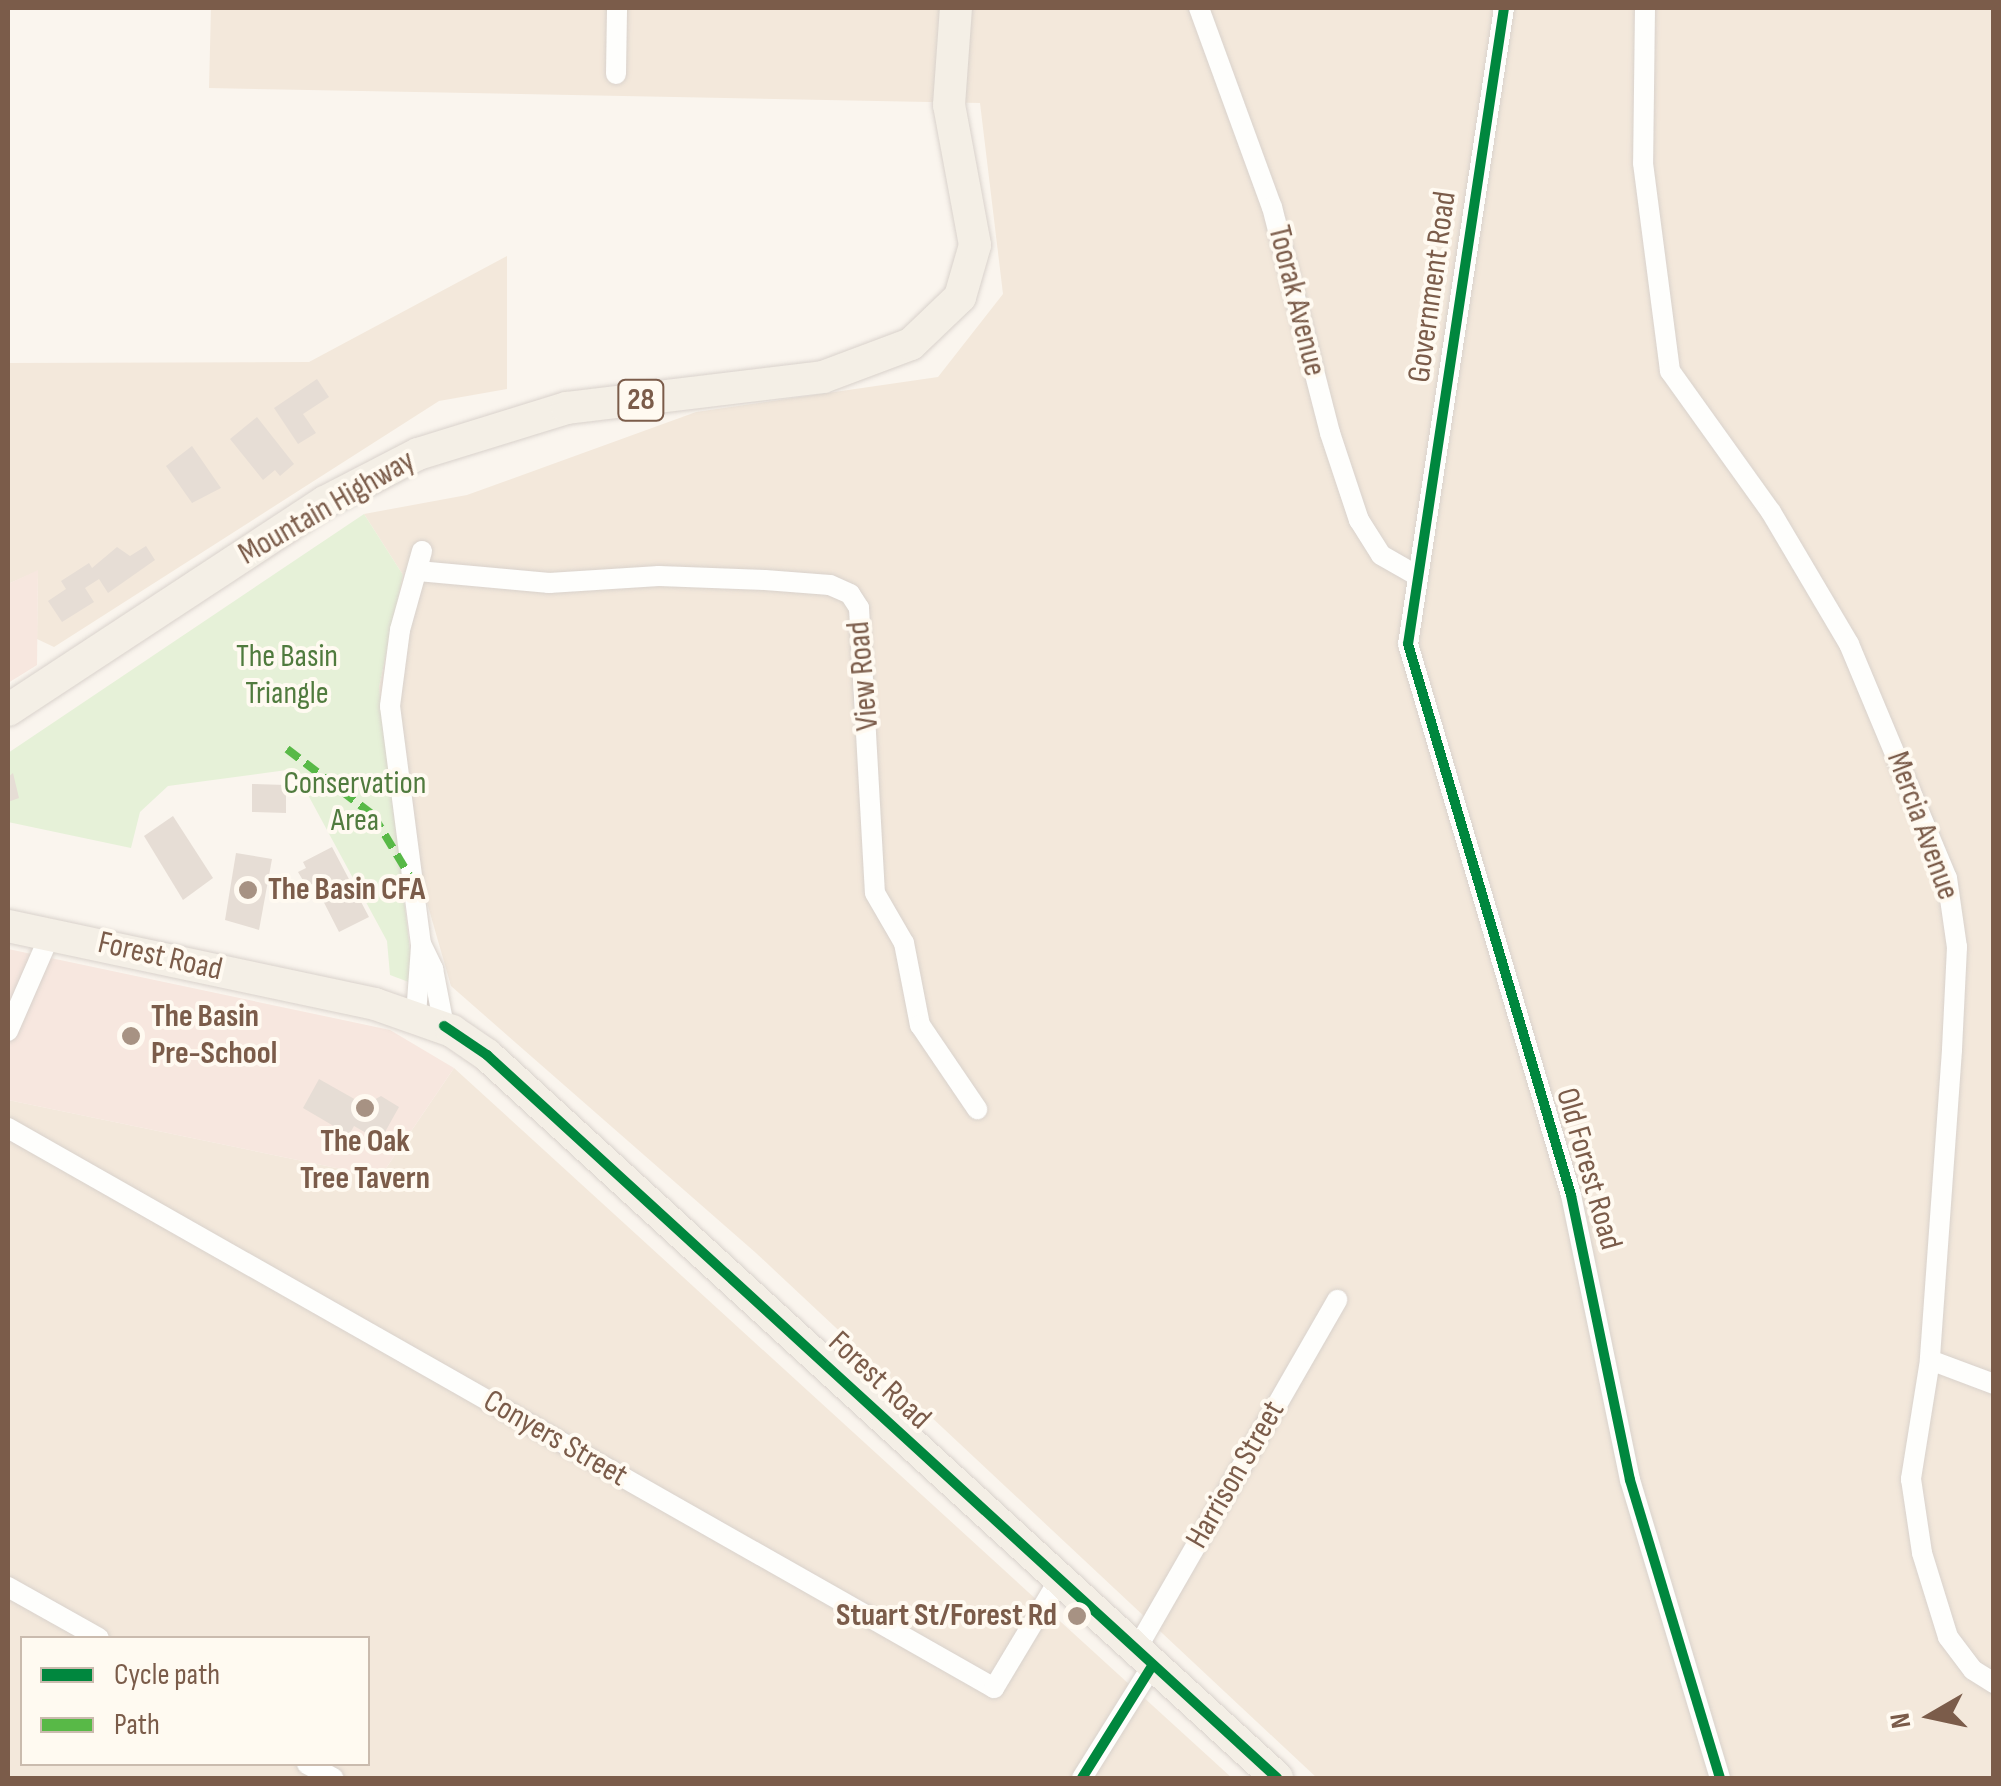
<!DOCTYPE html>
<html>
<head>
<meta charset="utf-8">
<style>
  body { margin:0 }
  #map { position:relative; width:2001px; height:1786px; overflow:hidden; background:#faf5ee; font-family:"Sofia Sans Condensed",sans-serif }
  div>[style] { position:absolute }
  .residential>* { inset:0; background:#f3e8db }
  .commercial>* { inset:0; background:#f7e7df }
  .green>* { inset:0; background:#e6f1d8 }
  .building>* { inset:0; background:#e6ddd5 }
  .roads { filter:drop-shadow(0 0 2px #d9d2cc) drop-shadow(0 0 2px #d9d2cc) }
  .street>* { height:20px; margin:-10px; padding:0 10px; transform-origin:10px; border-radius:10px; background:#fefefc }
  .primary>* { height:32px; margin:-16px; padding:0 16px; transform-origin:16px; border-radius:16px; background:#f4efe6 }
  .quiet>* { height:8px; margin-top:-4px; transform-origin:0; background:repeating-linear-gradient(90deg,#58b947 0 15px,transparent 0 23px) }
  .cycleway>* { height:10px; margin:-5px; padding:0 5px; transform-origin:5px; border-radius:5px; background:#00873e }
  .dots>* { width:28px; height:28px; translate:-50% -50%; box-sizing:border-box; border:5px solid #fffaf1; border-radius:50% }
  span { translate:-50% -50%; white-space:nowrap; text-align:center; line-height:1.15; -webkit-text-stroke:8px #fffaf1; paint-order:stroke }
  .shield-label span { padding:2px 8px; background:#fffaf1; border:2px solid; border-radius:8px; -webkit-text-stroke-width:0 }
  .shield-label { font-size:30px; color:#7b5c4a; font-weight:700 }
  .street-label { font-size:32px; color:#7b5c4a }
  .park-label { font-size:32px; color:#507b3e }
  .poi-label { font-size:32px; color:#7b5c4a; font-weight:700 }
  .left { translate:0 -50%; text-align:left }
  .right { translate:-100% -50%; text-align:right }
  .frame { position:absolute; inset:0; border:10px solid #7b5c4a; pointer-events:none }
  .legend { position:absolute; left:20px; top:1636px; width:350px; height:130px; box-sizing:border-box; background:#fffaf1; border:2px solid #cabbae; margin:0; padding:12px 18px; list-style:none; font-size:30px; color:#7b5c4a }
  .legend li { display:flex; align-items:center; gap:20px; height:50px }
  .legend b { width:50px; border:2px solid #cabbae }
  .north { position:absolute; left:1881px; top:1666px; width:100px; height:100px; -webkit-text-stroke:8px #fffaf1; paint-order:stroke; rotate:261deg; font-size:28px; font-weight:700; line-height:40px; text-align:center; color:#7b5c4a }
  .north::after { content:''; display:block; margin:auto; width:35px; height:45px; background:#7b5c4a; clip-path:polygon(50% 0,100% 100%,50% 72%,0 100%) }
</style>
</head>
<body>
<div id="map">
  <div class="residential">
    <i style="clip-path:polygon(211px 8px,1993px 8px,1993px 1778px,1317px 1778px,756px 1253px,451px 986px,385px 756px,379px 687px,403px 575px,364px 514px,467px 495px,696px 412px,938px 377px,1003px 294px,980px 103px,209px 88px)"></i>
    <i style="clip-path:polygon(507px 256px,507px 389px,439px 401px,54px 647px,37px 639px,38px 571px,8px 584px,8px 363px,309px 362px)"></i>
    <i style="clip-path:polygon(evenodd,454px 1068px,1232px 1778px,8px 1778px,8px 1100px,380px 1177px,454px 1068px,22px 1638px,368px 1638px,368px 1764px,22px 1764px,22px 1638px)"></i>
  </div>
  <div class="commercial">
    <i style="clip-path:polygon(38px 570px,37px 665px,8px 683px,8px 584px)"></i>
    <i style="clip-path:polygon(8px 949px,390px 1030px,454px 1068px,380px 1177px,8px 1100px)"></i>
  </div>
  <div class="green">
    <i style="clip-path:polygon(364px 514px,403px 575px,379px 687px,414px 984px,390px 975px,387px 941px,294px 769px,168px 786px,140px 812px,131px 848px,8px 822px,8px 753px)"></i>
  </div>
  <div class="building">
    <i style="clip-path:polygon(317px 379px,329px 397px,303px 414px,316px 433px,298px 444px,274px 408px)"></i>
    <i style="clip-path:polygon(257px 417px,294px 464px,280px 476px,275px 470px,263px 480px,230px 439px)"></i>
    <i style="clip-path:polygon(192px 446px,221px 488px,192px 503px,166px 466px)"></i>
    <i style="clip-path:polygon(146px 546px,155px 560px,108px 593px,99px 579px,85px 588px,94px 602px,62px 622px,48px 601px,66px 589px,61px 581px,89px 563px,92px 568px,117px 547px,130px 556px)"></i>
    <i style="clip-path:polygon(13px 773px,19px 798px,8px 802px,8px 777px)"></i>
    <i style="clip-path:polygon(252px 784px,286px 785px,286px 813px,252px 812px)"></i>
    <i style="clip-path:polygon(173px 816px,213px 878px,183px 900px,144px 836px)"></i>
    <i style="clip-path:polygon(332px 847px,369px 917px,339px 932px,314px 883px,307px 887px,298px 872px,306px 868px,303px 862px)"></i>
    <i style="clip-path:polygon(236px 853px,272px 859px,259px 930px,225px 920px)"></i>
    <i style="clip-path:polygon(319px 1079px,365px 1105px,381px 1096px,399px 1107px,380px 1141px,354px 1126px,349px 1135px,303px 1108px)"></i>
  </div>
  <div class="roads">
    <div class="street">
      <i style="left:1199px;top:8px;width:212px;rotate:69.9deg"></i>
      <i style="left:1272px;top:207px;width:233px;rotate:75.6deg"></i>
      <i style="left:1330px;top:433px;width:92px;rotate:71.6deg"></i>
      <i style="left:1359px;top:520px;width:41px;rotate:57.8deg"></i>
      <i style="left:1381px;top:555px;width:40px;rotate:29.7deg"></i>
      <i style="left:1504px;top:8px;width:643px;rotate:98.58deg"></i>
      <i style="left:1408px;top:644px;width:575px;rotate:73.52deg"></i>
      <i style="left:1571px;top:1195px;width:291px;rotate:78.3deg"></i>
      <i style="left:1630px;top:1480px;width:311px;rotate:73.2deg"></i>
      <i style="left:1645px;top:8px;width:155px;rotate:90.7deg"></i>
      <i style="left:1643px;top:163px;width:210px;rotate:82.6deg"></i>
      <i style="left:1670px;top:371px;width:173px;rotate:54.4deg"></i>
      <i style="left:1771px;top:512px;width:153px;rotate:59.4deg"></i>
      <i style="left:1849px;top:644px;width:254px;rotate:67.3deg"></i>
      <i style="left:1947px;top:878px;width:70px;rotate:81.8deg"></i>
      <i style="left:1957px;top:947px;width:103px;rotate:92.8deg"></i>
      <i style="left:1952px;top:1050px;width:311px;rotate:94.1deg"></i>
      <i style="left:1930px;top:1360px;width:121px;rotate:99.1deg"></i>
      <i style="left:1911px;top:1479px;width:75px;rotate:81.5deg"></i>
      <i style="left:1922px;top:1553px;width:88px;rotate:72.8deg"></i>
      <i style="left:1948px;top:1637px;width:41px;rotate:52.9deg"></i>
      <i style="left:1973px;top:1670px;width:25px;rotate:32deg"></i>
      <i style="left:616px;top:74px;width:66px;rotate:-89.1deg"></i>
      <i style="left:422px;top:551px;width:82px;rotate:105.6deg"></i>
      <i style="left:400px;top:630px;width:77px;rotate:97.5deg"></i>
      <i style="left:390px;top:706px;width:240px;rotate:82.6deg"></i>
      <i style="left:421px;top:944px;width:28px;rotate:64deg"></i>
      <i style="left:433px;top:969px;width:58px;rotate:79.1deg"></i>
      <i style="left:418px;top:571px;width:132px;rotate:5.2deg"></i>
      <i style="left:549px;top:583px;width:110px;rotate:-3.6deg"></i>
      <i style="left:659px;top:576px;width:106px;rotate:2.2deg"></i>
      <i style="left:765px;top:580px;width:65px;rotate:4.4deg"></i>
      <i style="left:830px;top:585px;width:22px;rotate:24deg"></i>
      <i style="left:850px;top:594px;width:17px;rotate:57deg"></i>
      <i style="left:859px;top:608px;width:285px;rotate:86.8deg"></i>
      <i style="left:875px;top:893px;width:58px;rotate:59.9deg"></i>
      <i style="left:904px;top:943px;width:84px;rotate:79deg"></i>
      <i style="left:920px;top:1025px;width:102px;rotate:55.8deg"></i>
      <i style="left:416px;top:1015px;width:68px;rotate:-85.8deg"></i>
      <i style="left:8px;top:1031px;width:105px;rotate:-66.4deg"></i>
      <i style="left:8px;top:1128px;width:1134px;rotate:29.59deg"></i>
      <i style="left:994px;top:1688px;width:126px;rotate:-59deg"></i>
      <i style="left:1930px;top:1360px;width:68px;rotate:20.6deg"></i>
      <i style="left:8px;top:1587px;width:104px;rotate:29.3deg"></i>
      <i style="left:1136px;top:1650px;width:404px;rotate:-60.1deg"></i>
      <i style="left:307px;top:1764px;width:30px;rotate:28deg"></i>
      <i style="left:1082px;top:1778px;width:132px;rotate:-58deg"></i>
    </div>
    <div class="primary">
      <i style="left:8px;top:710px;width:379px;rotate:-33.3deg"></i>
      <i style="left:325px;top:502px;width:105px;rotate:-27.3deg"></i>
      <i style="left:418px;top:454px;width:156px;rotate:-17.2deg"></i>
      <i style="left:567px;top:408px;width:258px;rotate:-6.9deg"></i>
      <i style="left:823px;top:377px;width:94px;rotate:-20.6deg"></i>
      <i style="left:911px;top:344px;width:68px;rotate:-43.8deg"></i>
      <i style="left:960px;top:297px;width:54px;rotate:-73.9deg"></i>
      <i style="left:975px;top:245px;width:142px;rotate:-100.5deg"></i>
      <i style="left:949px;top:105px;width:97px;rotate:-85.9deg"></i>
      <i style="left:8px;top:926px;width:375px;rotate:12deg"></i>
      <i style="left:375px;top:1004px;width:82px;rotate:19.3deg"></i>
      <i style="left:452px;top:1031px;width:42px;rotate:34.4deg"></i>
      <i style="left:487px;top:1055px;width:1071px;rotate:42.46deg"></i>
    </div>
  </div>
  <div class="quiet">
    <i style="left:287px;top:749px;width:108px;rotate:37.5deg"></i>
    <i style="left:373px;top:815px;width:70px;rotate:59deg"></i>
  </div>
  <div class="cycleway">
    <i style="left:1504px;top:8px;width:643px;rotate:98.58deg"></i>
    <i style="left:1408px;top:644px;width:575px;rotate:73.52deg"></i>
    <i style="left:1571px;top:1195px;width:291px;rotate:78.3deg"></i>
    <i style="left:1630px;top:1480px;width:311px;rotate:73.2deg"></i>
    <i style="left:444px;top:1026px;width:52px;rotate:34deg"></i>
    <i style="left:487px;top:1055px;width:1071px;rotate:42.46deg"></i>
    <i style="left:1082px;top:1778px;width:132px;rotate:-58deg"></i>
  </div>
  <div class="dots">
    <i style="left:248px;top:890px;background:#a79283"></i>
    <i style="left:131px;top:1036px;background:#a79283"></i>
    <i style="left:365px;top:1108px;background:#a79283"></i>
    <i style="left:1077px;top:1616px;background:#a79283"></i>
  </div>
  <div class="shield-label">
    <span style="left:641px;top:400px">28</span>
  </div>
  <div class="street-label">
    <span style="left:1433px;top:287px;rotate:-82deg">Government Road</span>
    <span style="left:1296px;top:301px;rotate:76deg">Toorak Avenue</span>
    <span style="left:327px;top:508px;rotate:-30deg">Mountain Highway</span>
    <span style="left:864px;top:676px;rotate:-95deg">View Road</span>
    <span style="left:1922px;top:826px;rotate:70deg">Mercia Avenue</span>
    <span style="left:160px;top:957px;rotate:13deg">Forest Road</span>
    <span style="left:1588px;top:1169px;rotate:74deg">Old Forest Road</span>
    <span style="left:879px;top:1381px;rotate:43deg">Forest Road</span>
    <span style="left:555px;top:1439px;rotate:30deg">Conyers Street</span>
    <span style="left:1236px;top:1475px;rotate:-60deg">Harrison Street</span>
  </div>
  <div class="park-label">
    <span style="left:287px;top:676px">The Basin<br>Triangle</span>
    <span style="left:355px;top:803px">Conservation<br>Area</span>
  </div>
  <div class="poi-label">
    <span class="left" style="left:268px;top:890px">The Basin CFA</span>
    <span class="left" style="left:151px;top:1036px">The Basin<br>Pre-School</span>
    <span style="left:365px;top:1161px">The Oak<br>Tree Tavern</span>
    <span class="right" style="left:1057px;top:1616px">Stuart St/Forest Rd</span>
  </div>
  <div class="frame"></div>
  <ul class="legend">
  <li><b style="height:12px;background:#00873e"></b>Cycle path</li>
  <li><b style="height:12px;background:#58b947"></b>Path</li>
  </ul>
  <div class="north">N</div>
</div>
</body>
</html>
